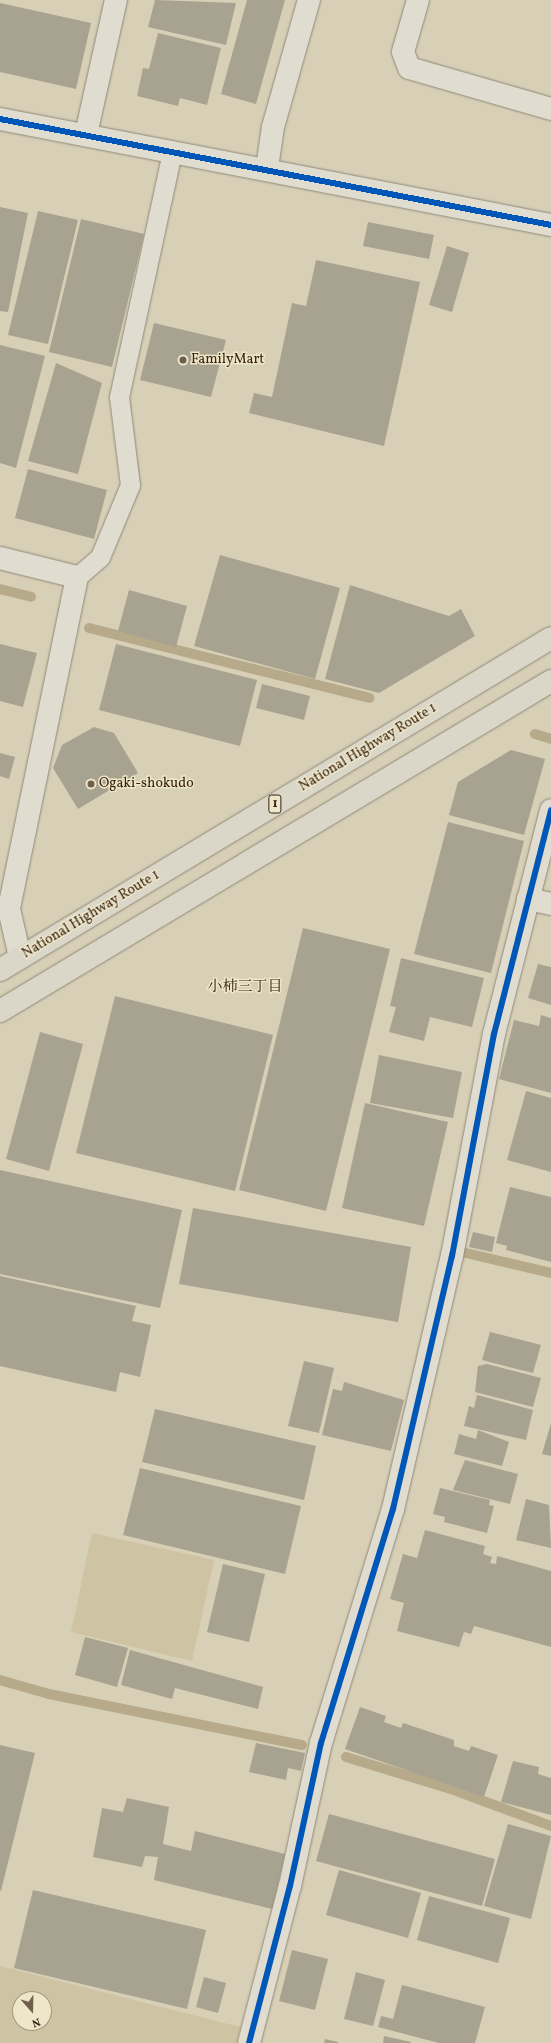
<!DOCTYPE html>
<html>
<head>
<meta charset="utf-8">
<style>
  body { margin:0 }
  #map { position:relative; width:551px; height:2043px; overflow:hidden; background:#d7d0b7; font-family:Vollkorn,"Noto Serif JP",serif }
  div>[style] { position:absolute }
  .green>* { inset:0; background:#cec3a2 }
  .stream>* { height:10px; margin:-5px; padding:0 5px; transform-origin:5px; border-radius:5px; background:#b7aa8a }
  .building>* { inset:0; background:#a8a290 }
  .roads { filter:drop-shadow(0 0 1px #908879) drop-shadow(0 0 1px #908879) }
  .service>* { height:19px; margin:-9.5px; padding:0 9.5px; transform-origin:9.5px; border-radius:9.5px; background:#e0ddd0 }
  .minor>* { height:22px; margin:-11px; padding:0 11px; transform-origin:11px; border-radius:11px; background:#e0ddd0 }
  .tertiary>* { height:22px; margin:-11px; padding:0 11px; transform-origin:11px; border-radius:11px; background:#e0ddd0 }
  .trunk>* { height:22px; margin:-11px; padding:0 11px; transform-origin:11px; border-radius:11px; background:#dad6c8 }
  .cycleway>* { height:6px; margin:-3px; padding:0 3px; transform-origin:3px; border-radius:3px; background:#0057b8 }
  .dots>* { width:11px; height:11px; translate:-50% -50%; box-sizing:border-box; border:2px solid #ede6c8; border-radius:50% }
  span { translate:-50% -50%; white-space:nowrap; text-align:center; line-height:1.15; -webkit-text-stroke:3px #ede6c8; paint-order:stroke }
  .shield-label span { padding:1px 3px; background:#ede6c8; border:1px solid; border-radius:3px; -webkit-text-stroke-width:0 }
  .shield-label { font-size:13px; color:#372113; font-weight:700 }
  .poi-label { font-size:14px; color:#372113 }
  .left { translate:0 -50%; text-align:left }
  .street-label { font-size:14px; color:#372113 }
  .neighbourhood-label { font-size:15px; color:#372113 }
  .north { position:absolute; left:12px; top:1991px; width:40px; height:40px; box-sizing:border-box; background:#ede6c8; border:1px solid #a49780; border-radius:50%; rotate:160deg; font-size:11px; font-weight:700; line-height:16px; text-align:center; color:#372113 }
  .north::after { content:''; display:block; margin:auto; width:14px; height:18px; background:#6f5e4c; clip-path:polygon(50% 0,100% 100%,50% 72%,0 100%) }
</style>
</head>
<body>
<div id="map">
  <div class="green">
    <i style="clip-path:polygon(92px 1533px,214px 1560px,192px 1661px,71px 1632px)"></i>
    <i style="clip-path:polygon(evenodd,0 1966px,240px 2027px,236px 2043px,0 2043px,0 1966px,20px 1999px,44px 1999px,44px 2023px,20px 2023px,20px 1999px)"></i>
  </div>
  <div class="stream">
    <i style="left:0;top:589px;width:32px;rotate:14deg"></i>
    <i style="left:89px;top:628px;width:289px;rotate:14deg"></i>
    <i style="left:535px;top:734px;width:17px;rotate:17deg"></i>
    <i style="left:466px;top:1253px;width:87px;rotate:13.2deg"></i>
    <i style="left:0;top:1680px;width:51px;rotate:15.9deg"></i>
    <i style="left:49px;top:1694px;width:258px;rotate:11.4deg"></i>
    <i style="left:346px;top:1757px;width:113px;rotate:17deg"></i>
    <i style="left:454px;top:1790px;width:103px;rotate:20.4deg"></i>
  </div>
  <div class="building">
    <i style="clip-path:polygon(155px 0,236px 3px,226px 45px,148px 27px)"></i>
    <i style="clip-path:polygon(247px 0,285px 0,256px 104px,221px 94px)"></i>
    <i style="clip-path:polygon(0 3px,91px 23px,76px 89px,0 72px)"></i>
    <i style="clip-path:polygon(158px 33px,221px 48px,207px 105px,180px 98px,178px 106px,137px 96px,143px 68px,149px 69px)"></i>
    <i style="clip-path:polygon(0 207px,28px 213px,8px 312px,0 311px)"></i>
    <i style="clip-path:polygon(38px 211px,78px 220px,48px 344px,8px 335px)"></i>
    <i style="clip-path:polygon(81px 219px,144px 234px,112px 367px,49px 352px)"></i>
    <i style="clip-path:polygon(368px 222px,434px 235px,429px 259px,363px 246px)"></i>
    <i style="clip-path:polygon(447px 246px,469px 253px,452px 312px,429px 305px)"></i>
    <i style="clip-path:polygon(316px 260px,420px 282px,384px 446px,249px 413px,254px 393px,272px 397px,292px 303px,306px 306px)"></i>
    <i style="clip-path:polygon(154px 323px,226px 340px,211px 397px,140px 380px)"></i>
    <i style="clip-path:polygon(0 345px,45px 356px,16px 468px,0 463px)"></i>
    <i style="clip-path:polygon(56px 363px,102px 383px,78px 474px,28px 461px)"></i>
    <i style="clip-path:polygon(28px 469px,107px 490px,94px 539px,15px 518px)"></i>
    <i style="clip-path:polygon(220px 555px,340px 588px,315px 679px,194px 646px)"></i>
    <i style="clip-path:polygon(350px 585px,449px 616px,461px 609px,475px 636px,379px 693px,325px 679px)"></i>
    <i style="clip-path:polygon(129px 590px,187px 606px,176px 647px,118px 631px)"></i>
    <i style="clip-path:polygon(0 644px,37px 653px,23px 707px,0 701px)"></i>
    <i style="clip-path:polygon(116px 644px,257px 680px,240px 746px,99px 710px)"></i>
    <i style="clip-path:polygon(262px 684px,310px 696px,304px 720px,256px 708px)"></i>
    <i style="clip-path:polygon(94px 727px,114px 733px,138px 773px,78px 809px,53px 768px,62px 745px)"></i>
    <i style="clip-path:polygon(511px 750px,545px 759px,524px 835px,449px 815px,458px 782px)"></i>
    <i style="clip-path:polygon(0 753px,15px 757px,9px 779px,0 776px)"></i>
    <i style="clip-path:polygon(448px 822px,524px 841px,491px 973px,414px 954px)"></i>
    <i style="clip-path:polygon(303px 928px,390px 949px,326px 1211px,239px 1190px)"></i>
    <i style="clip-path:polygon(401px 958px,484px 978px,472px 1027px,430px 1017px,424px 1041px,389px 1032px,396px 1007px,390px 1006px)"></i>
    <i style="clip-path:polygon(538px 964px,551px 967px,551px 1005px,528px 998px)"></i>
    <i style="clip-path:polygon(115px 996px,273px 1035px,235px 1191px,76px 1153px)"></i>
    <i style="clip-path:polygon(541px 1015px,551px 1018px,551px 1093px,499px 1079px,514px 1020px,539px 1026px)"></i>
    <i style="clip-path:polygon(40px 1032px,83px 1044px,49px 1171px,6px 1159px)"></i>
    <i style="clip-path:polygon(379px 1055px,462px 1072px,453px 1118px,370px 1103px)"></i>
    <i style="clip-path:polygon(526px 1091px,551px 1098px,551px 1172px,507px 1160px)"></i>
    <i style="clip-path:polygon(365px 1103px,448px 1122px,424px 1226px,342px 1208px)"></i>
    <i style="clip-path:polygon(0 1170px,182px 1210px,160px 1308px,0 1274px)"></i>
    <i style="clip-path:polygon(510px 1187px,551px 1197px,551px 1262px,506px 1250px,507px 1246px,496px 1243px)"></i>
    <i style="clip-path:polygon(193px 1208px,411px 1247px,398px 1322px,179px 1284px)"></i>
    <i style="clip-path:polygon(473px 1232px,495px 1237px,492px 1252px,469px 1247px)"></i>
    <i style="clip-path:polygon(0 1276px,136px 1306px,132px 1321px,151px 1325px,140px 1377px,120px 1372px,116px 1392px,0 1366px)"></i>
    <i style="clip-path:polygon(490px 1332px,541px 1345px,533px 1373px,482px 1360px)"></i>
    <i style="clip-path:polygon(304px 1361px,334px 1368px,319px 1433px,288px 1426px)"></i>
    <i style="clip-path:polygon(487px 1364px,541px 1378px,533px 1407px,475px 1392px,478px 1366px)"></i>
    <i style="clip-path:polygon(344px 1382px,404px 1400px,391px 1451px,322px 1435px,333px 1389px,342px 1391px)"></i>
    <i style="clip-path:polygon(477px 1395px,533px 1410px,526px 1440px,464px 1426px,469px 1406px,474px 1408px)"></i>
    <i style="clip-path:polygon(155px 1409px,316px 1446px,304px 1500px,142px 1462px)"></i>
    <i style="clip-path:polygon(551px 1423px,551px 1456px,542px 1454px)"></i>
    <i style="clip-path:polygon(478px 1430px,509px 1442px,502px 1466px,454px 1454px,459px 1434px,476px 1439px)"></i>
    <i style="clip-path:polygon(465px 1460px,518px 1474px,510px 1504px,453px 1490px)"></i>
    <i style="clip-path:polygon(140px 1468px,301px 1506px,285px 1574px,123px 1535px)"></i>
    <i style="clip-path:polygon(440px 1488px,490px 1500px,489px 1505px,494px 1506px,487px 1533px,444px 1522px,445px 1517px,433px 1514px)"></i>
    <i style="clip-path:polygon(526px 1499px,549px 1505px,551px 1548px,516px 1540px)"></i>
    <i style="clip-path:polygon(425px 1530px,485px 1546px,483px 1554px,492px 1557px,490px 1563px,496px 1564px,497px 1556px,551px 1571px,551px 1647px,474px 1626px,471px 1634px,464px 1632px,459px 1647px,397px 1631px,404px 1603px,390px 1599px,403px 1554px,417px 1558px)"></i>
    <i style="clip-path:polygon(223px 1564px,265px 1574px,249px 1642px,207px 1632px)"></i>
    <i style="clip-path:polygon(85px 1637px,128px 1648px,117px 1687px,75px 1675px)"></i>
    <i style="clip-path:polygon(130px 1650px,263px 1687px,258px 1709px,175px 1688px,172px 1699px,121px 1685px)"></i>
    <i style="clip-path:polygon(360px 1707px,386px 1716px,384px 1722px,401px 1728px,403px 1723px,454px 1740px,454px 1746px,469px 1751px,471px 1746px,498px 1755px,484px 1797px,345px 1749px)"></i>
    <i style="clip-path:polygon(256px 1743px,305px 1753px,301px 1771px,288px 1768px,286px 1780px,249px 1772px)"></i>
    <i style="clip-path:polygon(0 1745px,35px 1753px,1px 1891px,0 1890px)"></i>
    <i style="clip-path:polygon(513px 1761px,539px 1767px,538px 1774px,551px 1778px,551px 1815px,501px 1802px)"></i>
    <i style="clip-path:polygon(127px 1798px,169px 1807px,163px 1844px,191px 1851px,195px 1831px,285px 1854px,272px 1909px,154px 1880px,158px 1857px,145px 1856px,142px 1867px,93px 1857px,102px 1808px,123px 1812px)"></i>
    <i style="clip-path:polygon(329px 1814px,495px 1859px,482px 1906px,316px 1861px)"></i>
    <i style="clip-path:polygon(508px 1824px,551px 1836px,531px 1919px,484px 1906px)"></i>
    <i style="clip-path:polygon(339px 1870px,421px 1893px,408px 1938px,326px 1915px)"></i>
    <i style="clip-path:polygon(33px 1890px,206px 1930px,187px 2009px,14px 1968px)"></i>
    <i style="clip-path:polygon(429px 1896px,510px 1918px,498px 1963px,417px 1940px)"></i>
    <i style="clip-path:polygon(292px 1950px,328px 1959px,315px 2010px,279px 2001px)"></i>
    <i style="clip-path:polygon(356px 1972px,385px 1980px,373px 2026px,344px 2019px)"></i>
    <i style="clip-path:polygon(204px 1977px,226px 1983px,218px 2013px,196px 2007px)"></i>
    <i style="clip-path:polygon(402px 1985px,485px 2007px,475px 2043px,439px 2043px,378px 2027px,381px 2016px,393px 2019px)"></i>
    <i style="clip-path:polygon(384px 2036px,411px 2042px,411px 2043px,383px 2043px)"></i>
    <i style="clip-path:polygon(325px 2039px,338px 2042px,338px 2043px,324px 2043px)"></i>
  </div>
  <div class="roads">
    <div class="service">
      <i style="left:77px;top:577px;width:30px;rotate:-41deg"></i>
      <i style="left:100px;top:557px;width:78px;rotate:-67.4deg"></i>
      <i style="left:130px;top:485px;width:89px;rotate:-97.1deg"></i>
      <i style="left:119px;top:397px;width:252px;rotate:-77.8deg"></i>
    </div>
    <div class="minor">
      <i style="left:418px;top:0;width:54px;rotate:106.1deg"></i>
      <i style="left:403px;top:52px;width:17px;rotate:69deg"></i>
      <i style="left:409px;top:68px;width:148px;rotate:16.1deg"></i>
      <i style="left:86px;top:134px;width:137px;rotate:-77.4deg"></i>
      <i style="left:0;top:558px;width:79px;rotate:13.9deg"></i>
      <i style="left:77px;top:577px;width:339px;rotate:101.6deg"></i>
      <i style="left:9px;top:909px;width:49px;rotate:77.1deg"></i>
      <i style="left:528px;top:899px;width:24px;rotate:12deg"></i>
      <i style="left:249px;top:2043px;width:162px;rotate:-75.4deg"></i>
      <i style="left:290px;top:1886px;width:146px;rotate:-77.8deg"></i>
      <i style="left:321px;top:1743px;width:245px;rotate:-72.9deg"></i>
      <i style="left:393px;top:1509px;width:260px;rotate:-76.9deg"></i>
      <i style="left:452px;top:1256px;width:226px;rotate:-79.3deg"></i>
      <i style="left:494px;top:1034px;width:231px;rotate:-75.7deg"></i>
    </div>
    <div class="tertiary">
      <i style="left:0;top:119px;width:561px;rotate:10.89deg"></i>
      <i style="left:267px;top:168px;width:41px;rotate:-81.7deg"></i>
      <i style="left:273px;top:127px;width:132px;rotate:-74.2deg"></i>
    </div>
    <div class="trunk">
      <i style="left:0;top:970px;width:643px;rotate:-31.07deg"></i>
      <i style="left:0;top:1011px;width:642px;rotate:-30.92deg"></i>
    </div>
  </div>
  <div class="cycleway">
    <i style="left:0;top:119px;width:561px;rotate:10.89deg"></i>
    <i style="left:249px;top:2043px;width:162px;rotate:-75.4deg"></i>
    <i style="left:290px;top:1886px;width:146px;rotate:-77.8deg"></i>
    <i style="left:321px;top:1743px;width:245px;rotate:-72.9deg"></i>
    <i style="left:393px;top:1509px;width:260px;rotate:-76.9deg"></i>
    <i style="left:452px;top:1256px;width:226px;rotate:-79.3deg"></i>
    <i style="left:494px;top:1034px;width:231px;rotate:-75.7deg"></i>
  </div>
  <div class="dots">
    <i style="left:183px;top:360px;background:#6f5e4c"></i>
    <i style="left:91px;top:784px;background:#6f5e4c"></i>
  </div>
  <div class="shield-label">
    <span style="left:275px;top:804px">1</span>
  </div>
  <div class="poi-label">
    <span class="left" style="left:191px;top:360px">FamilyMart</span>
    <span class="left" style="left:99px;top:784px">Ogaki-shokudo</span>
  </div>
  <div class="street-label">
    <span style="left:368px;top:748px;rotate:-31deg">National Highway Route 1</span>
    <span style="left:91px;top:915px;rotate:-31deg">National Highway Route 1</span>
  </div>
  <div class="neighbourhood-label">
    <span style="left:245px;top:988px">小柿三丁目</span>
  </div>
  <div class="north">N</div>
</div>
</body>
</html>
